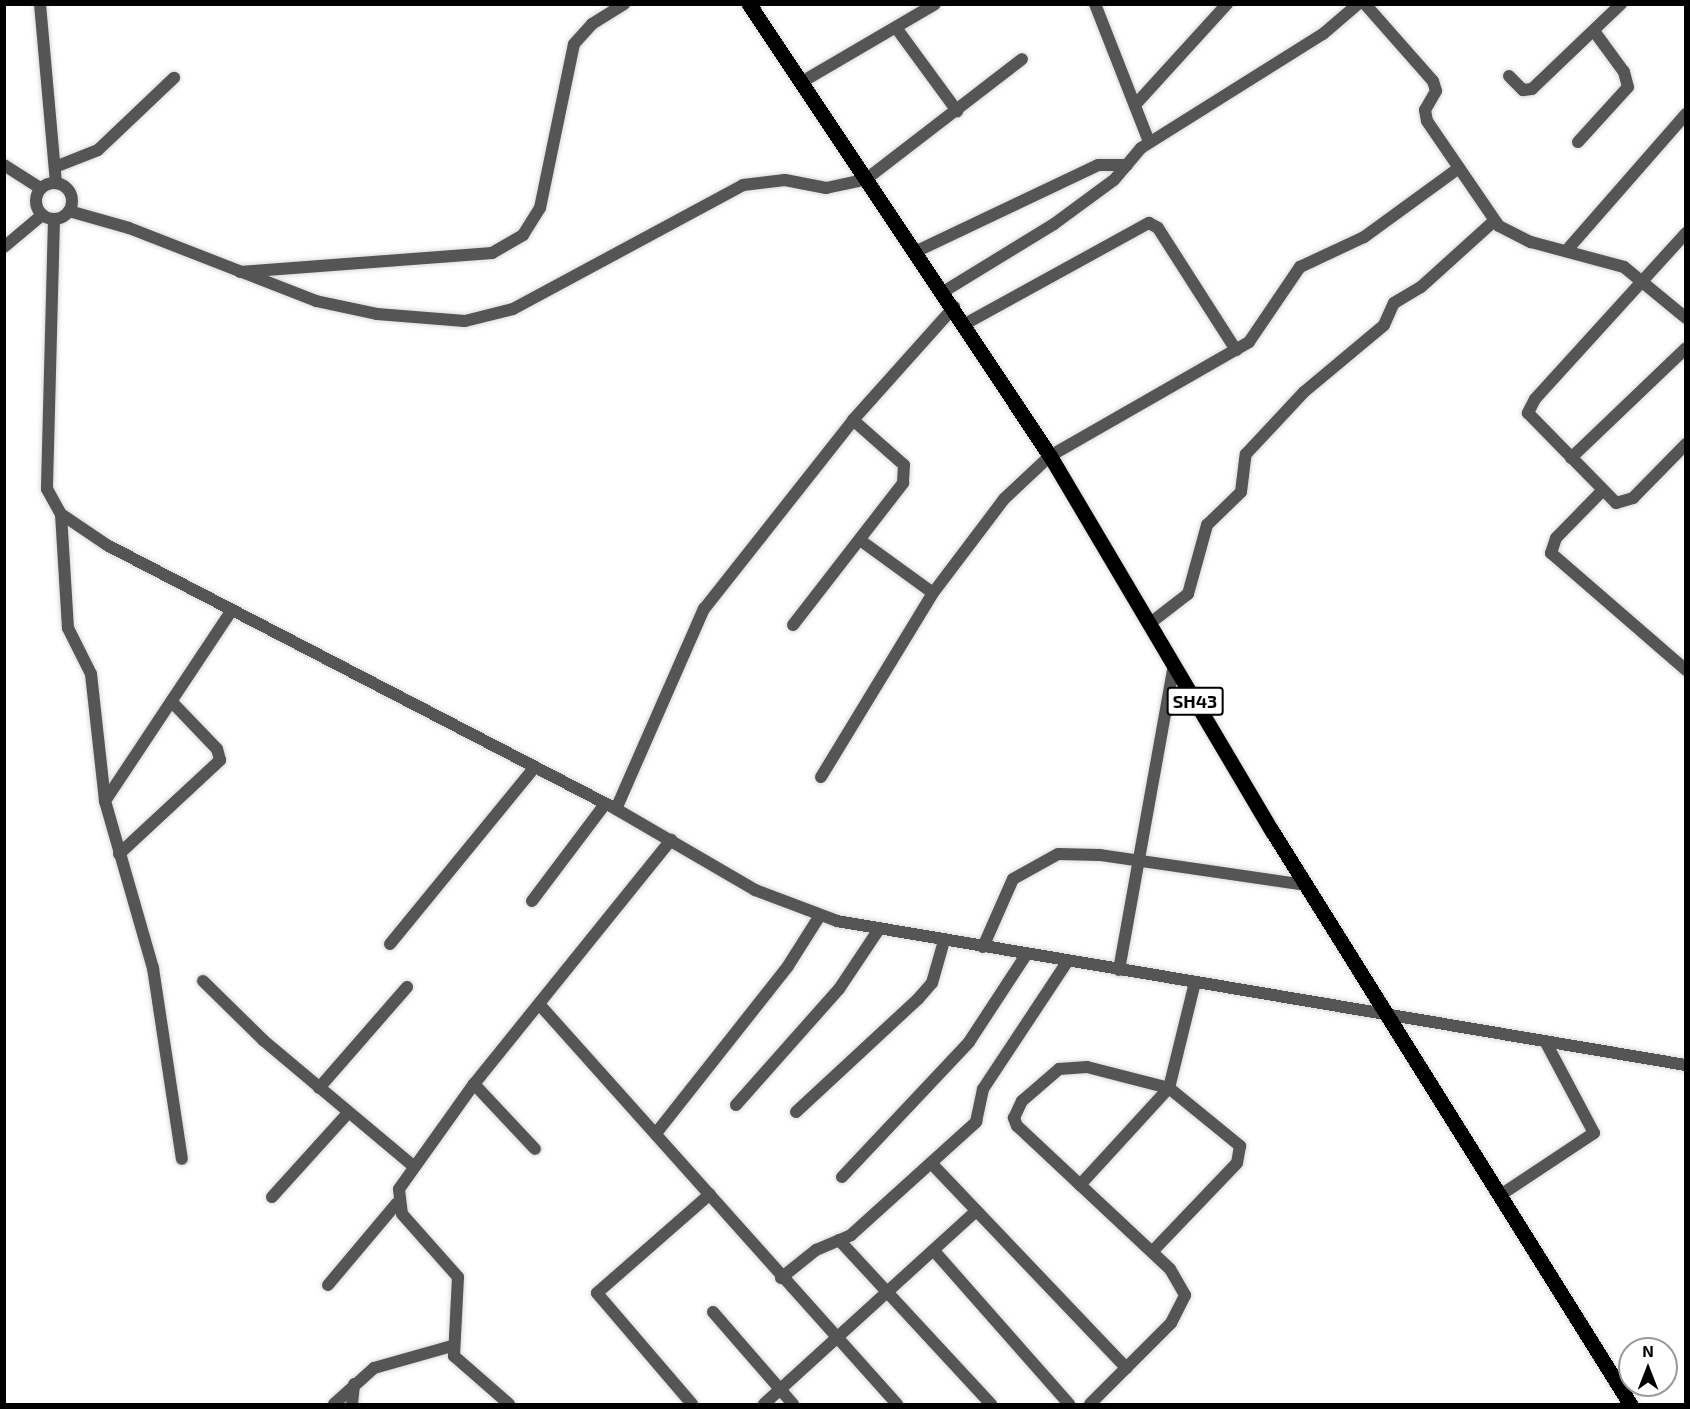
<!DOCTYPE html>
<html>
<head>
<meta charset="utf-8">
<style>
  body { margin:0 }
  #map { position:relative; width:1690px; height:1409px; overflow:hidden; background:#fff; font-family:"Exo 2",sans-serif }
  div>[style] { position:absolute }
  .roads { filter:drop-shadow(0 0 2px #dbdbdb) drop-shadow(0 0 2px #dbdbdb) }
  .minor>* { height:12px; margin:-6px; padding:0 6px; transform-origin:6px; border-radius:6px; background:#555 }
  .tertiary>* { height:12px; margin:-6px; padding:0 6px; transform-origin:6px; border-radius:6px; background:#555 }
  .tertiary>.ring { margin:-6px; padding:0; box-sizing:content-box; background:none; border:12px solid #555; border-radius:50% }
  .primary>* { height:15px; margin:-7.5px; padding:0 7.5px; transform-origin:7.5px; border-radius:7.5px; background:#000 }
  span { translate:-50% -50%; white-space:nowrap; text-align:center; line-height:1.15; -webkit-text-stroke:4.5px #fff; paint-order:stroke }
  .shield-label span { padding:2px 4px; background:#fff; border:2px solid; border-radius:4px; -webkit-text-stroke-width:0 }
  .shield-label { font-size:18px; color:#000; font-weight:700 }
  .frame { position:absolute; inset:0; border:6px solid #000; pointer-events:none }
  .north { position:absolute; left:1618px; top:1337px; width:60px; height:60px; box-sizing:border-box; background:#fff; border:2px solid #999; border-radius:50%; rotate:0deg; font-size:16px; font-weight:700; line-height:24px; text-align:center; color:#000 }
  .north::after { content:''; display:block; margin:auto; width:21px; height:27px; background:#000; clip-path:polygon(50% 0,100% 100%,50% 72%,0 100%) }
</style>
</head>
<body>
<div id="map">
  <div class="roads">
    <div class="minor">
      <i style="left:1095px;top:4px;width:148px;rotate:68.6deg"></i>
      <i style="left:1365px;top:4px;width:103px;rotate:48.6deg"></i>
      <i style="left:1433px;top:81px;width:10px;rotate:73deg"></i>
      <i style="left:1436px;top:91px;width:22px;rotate:120deg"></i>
      <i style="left:1425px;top:110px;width:11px;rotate:80deg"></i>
      <i style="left:1427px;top:121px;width:127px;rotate:55.6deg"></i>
      <i style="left:1499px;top:226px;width:36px;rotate:27deg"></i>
      <i style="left:1531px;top:242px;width:96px;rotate:15deg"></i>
      <i style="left:1624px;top:267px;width:80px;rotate:39.4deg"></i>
      <i style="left:897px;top:29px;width:102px;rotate:53.8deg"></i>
      <i style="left:1509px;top:76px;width:20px;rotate:45deg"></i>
      <i style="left:1523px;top:90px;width:9px;rotate:-6deg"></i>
      <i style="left:1532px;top:89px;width:123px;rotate:-43.7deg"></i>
      <i style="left:800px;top:83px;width:156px;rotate:-30.3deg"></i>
      <i style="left:1135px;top:105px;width:137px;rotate:-47.7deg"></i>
      <i style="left:1578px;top:142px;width:74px;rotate:-47.7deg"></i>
      <i style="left:1628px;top:87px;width:16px;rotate:-105deg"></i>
      <i style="left:1624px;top:72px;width:51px;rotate:-126.2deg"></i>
      <i style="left:55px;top:167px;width:46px;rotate:-21.6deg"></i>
      <i style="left:98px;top:150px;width:105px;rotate:-43.5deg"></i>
      <i style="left:865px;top:180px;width:198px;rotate:-37.6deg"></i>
      <i style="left:1686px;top:233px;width:224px;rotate:132.3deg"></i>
      <i style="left:1535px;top:399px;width:16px;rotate:117deg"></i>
      <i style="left:1528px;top:413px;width:126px;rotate:45.6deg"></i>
      <i style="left:1616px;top:503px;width:18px;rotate:-16deg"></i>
      <i style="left:1633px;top:498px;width:76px;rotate:-45.5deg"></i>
      <i style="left:4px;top:247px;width:50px;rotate:-40.1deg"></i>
      <i style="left:1567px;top:250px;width:181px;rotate:-48.8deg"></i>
      <i style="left:917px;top:251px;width:200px;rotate:-25.4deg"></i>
      <i style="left:1098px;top:165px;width:29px"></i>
      <i style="left:240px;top:272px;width:253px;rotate:-4.3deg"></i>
      <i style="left:492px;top:253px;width:36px;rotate:-30deg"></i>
      <i style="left:523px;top:235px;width:32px;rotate:-58deg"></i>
      <i style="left:540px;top:208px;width:167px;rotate:-78.3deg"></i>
      <i style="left:574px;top:44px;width:27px;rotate:-48deg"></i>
      <i style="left:592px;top:24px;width:38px;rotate:-32deg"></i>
      <i style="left:943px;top:292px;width:130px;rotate:-31.5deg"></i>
      <i style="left:1054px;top:224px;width:74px;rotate:-36.3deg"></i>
      <i style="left:1114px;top:180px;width:42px;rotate:-49.8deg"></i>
      <i style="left:1141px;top:148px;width:215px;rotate:-32.1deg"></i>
      <i style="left:1323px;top:34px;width:46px;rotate:-40.6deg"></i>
      <i style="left:965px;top:324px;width:210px;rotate:-28.8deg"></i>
      <i style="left:1149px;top:223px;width:10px;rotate:29deg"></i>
      <i style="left:1158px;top:228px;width:145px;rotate:57.4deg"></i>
      <i style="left:1571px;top:458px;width:159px;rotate:-43.7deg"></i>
      <i style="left:1603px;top:490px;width:67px;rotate:134.4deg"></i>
      <i style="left:1556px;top:538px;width:16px;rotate:108deg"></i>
      <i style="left:1551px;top:553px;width:179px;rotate:40.9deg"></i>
      <i style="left:61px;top:514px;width:114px;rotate:86.5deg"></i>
      <i style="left:68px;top:628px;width:51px;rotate:63.4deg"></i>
      <i style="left:91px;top:674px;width:128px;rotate:83.7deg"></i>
      <i style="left:105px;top:801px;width:174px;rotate:74deg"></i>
      <i style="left:153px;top:968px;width:193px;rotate:81.4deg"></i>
      <i style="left:860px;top:540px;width:90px;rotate:36deg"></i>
      <i style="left:1149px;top:624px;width:49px;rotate:-37.6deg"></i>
      <i style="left:1188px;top:594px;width:72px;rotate:-74.6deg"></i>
      <i style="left:1207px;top:525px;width:47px;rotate:-44.1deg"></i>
      <i style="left:1241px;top:492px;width:38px;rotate:-83deg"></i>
      <i style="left:1246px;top:454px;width:85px;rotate:-46.9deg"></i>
      <i style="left:1304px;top:392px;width:104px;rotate:-39.9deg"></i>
      <i style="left:1384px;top:325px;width:24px;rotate:-66deg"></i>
      <i style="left:1394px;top:303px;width:31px;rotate:-31deg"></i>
      <i style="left:1421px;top:287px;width:98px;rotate:-42.1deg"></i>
      <i style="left:793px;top:625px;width:180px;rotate:-52.2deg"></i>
      <i style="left:903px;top:483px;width:18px;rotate:-87deg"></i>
      <i style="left:904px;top:465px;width:68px;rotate:-138.6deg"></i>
      <i style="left:853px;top:420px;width:152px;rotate:-48.2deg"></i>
      <i style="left:821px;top:777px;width:215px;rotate:-58.7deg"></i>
      <i style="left:933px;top:593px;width:118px;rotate:-52.9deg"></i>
      <i style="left:1004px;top:499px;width:63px;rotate:-43.1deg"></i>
      <i style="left:1050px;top:456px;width:229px;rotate:-29.8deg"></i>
      <i style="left:1249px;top:342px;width:91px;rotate:-55.8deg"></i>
      <i style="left:1300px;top:267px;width:71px;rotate:-25.1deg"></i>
      <i style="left:1364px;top:237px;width:117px;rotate:-36deg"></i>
      <i style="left:105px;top:801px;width:229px;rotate:-56.4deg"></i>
      <i style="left:616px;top:809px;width:219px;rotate:-66.3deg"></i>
      <i style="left:704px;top:609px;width:241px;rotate:-51.7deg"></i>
      <i style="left:119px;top:854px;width:138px;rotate:-42.9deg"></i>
      <i style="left:220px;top:760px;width:11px;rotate:-105deg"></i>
      <i style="left:217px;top:749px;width:66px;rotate:-133.8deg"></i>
      <i style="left:532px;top:901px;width:121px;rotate:-53deg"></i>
      <i style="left:390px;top:944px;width:229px;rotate:-50.7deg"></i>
      <i style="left:983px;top:947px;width:74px;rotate:-66.2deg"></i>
      <i style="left:1013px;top:879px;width:51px;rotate:-29.1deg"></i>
      <i style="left:1058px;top:854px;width:42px;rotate:1.4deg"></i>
      <i style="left:1100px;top:855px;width:208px;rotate:8.3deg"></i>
      <i style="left:1119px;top:970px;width:310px;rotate:-79.8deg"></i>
      <i style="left:203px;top:981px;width:84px;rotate:44.5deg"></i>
      <i style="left:263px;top:1040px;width:194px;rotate:40deg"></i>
      <i style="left:539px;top:1004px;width:537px;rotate:48.17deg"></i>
      <i style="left:474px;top:1084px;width:89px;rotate:46.8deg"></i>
      <i style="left:319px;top:1088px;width:134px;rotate:-48.9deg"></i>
      <i style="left:736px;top:1105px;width:155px;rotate:-48.4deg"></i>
      <i style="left:839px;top:989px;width:72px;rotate:-56.3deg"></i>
      <i style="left:796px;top:1112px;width:166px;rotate:-42.8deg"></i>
      <i style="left:918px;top:999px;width:21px;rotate:-49deg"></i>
      <i style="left:932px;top:983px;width:44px;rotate:-74.1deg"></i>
      <i style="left:657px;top:1132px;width:211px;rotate:-51.7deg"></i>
      <i style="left:788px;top:966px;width:58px;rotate:-57.7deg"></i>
      <i style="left:932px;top:1164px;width:282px;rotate:46.4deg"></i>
      <i style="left:842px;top:1177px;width:185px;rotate:-46.7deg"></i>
      <i style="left:969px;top:1042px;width:104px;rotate:-56.8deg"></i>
      <i style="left:1080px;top:1185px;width:132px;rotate:-47.5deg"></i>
      <i style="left:1169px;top:1088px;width:109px;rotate:-76.2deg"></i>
      <i style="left:1499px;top:1196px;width:114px;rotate:-33.6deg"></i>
      <i style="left:1594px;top:1133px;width:104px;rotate:-118deg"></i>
      <i style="left:272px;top:1197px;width:113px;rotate:-47.9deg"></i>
      <i style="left:839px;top:1240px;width:224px;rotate:47.2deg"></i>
      <i style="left:935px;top:1252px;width:203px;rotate:48.6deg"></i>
      <i style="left:781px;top:1278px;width:45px;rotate:-38.7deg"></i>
      <i style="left:816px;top:1250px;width:38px;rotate:-23deg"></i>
      <i style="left:851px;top:1235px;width:169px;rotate:-42.1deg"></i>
      <i style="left:976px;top:1122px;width:34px;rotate:-78deg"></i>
      <i style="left:983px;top:1089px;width:152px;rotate:-56.5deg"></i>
      <i style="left:328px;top:1285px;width:107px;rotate:-49.9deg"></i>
      <i style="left:713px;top:1312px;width:122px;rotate:49deg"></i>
      <i style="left:334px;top:1404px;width:54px;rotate:-42deg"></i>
      <i style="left:374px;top:1368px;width:81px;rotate:-15.8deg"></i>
      <i style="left:352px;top:1404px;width:20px;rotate:-84deg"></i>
      <i style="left:509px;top:1404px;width:73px;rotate:-138.9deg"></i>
      <i style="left:454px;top:1356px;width:79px;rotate:-87.1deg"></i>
      <i style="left:458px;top:1277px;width:84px;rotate:-131.6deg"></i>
      <i style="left:402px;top:1214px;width:25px;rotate:-97deg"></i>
      <i style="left:399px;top:1189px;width:129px;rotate:-54.5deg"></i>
      <i style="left:474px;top:1084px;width:314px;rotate:-51.1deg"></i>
      <i style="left:692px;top:1404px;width:146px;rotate:-130.6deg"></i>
      <i style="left:597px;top:1293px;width:150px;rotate:-41.2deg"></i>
      <i style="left:764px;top:1404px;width:287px;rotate:-42.3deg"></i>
      <i style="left:1090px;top:1404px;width:115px;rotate:-45deg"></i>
      <i style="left:1171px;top:1323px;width:31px;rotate:-63deg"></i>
      <i style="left:1185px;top:1295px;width:30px;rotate:-120deg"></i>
      <i style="left:1170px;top:1269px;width:209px;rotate:-136.9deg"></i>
      <i style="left:1017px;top:1126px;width:9px;rotate:-111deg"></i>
      <i style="left:1014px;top:1118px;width:19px;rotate:-65deg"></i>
      <i style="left:1022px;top:1101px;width:49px;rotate:-40.9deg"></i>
      <i style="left:1059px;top:1069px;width:28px;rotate:-4deg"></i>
      <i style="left:1087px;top:1067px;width:85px;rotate:14.4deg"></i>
      <i style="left:1169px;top:1088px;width:92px;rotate:39.2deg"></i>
      <i style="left:1240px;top:1146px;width:17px;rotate:100deg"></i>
      <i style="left:1237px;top:1163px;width:123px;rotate:133.7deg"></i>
    </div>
    <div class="tertiary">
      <i style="left:40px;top:4px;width:180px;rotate:84.9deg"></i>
      <i style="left:4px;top:165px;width:43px;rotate:32.6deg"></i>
      <i class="ring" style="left:36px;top:183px;width:24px;height:24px"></i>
      <i style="left:69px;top:211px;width:62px;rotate:15.8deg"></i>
      <i style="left:129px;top:228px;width:201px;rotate:21.3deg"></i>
      <i style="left:316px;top:301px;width:62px;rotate:12deg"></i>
      <i style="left:377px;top:314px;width:88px;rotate:4.5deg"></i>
      <i style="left:465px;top:321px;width:49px;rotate:-14deg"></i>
      <i style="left:513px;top:309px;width:261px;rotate:-28.3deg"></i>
      <i style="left:743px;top:185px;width:42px;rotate:-6.8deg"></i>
      <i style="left:785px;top:180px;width:42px;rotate:11deg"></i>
      <i style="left:826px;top:188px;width:40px;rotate:-12deg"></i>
      <i style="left:54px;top:219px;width:270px;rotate:91.5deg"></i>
      <i style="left:47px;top:489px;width:29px;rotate:61deg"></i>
      <i style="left:61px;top:514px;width:55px;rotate:34deg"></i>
      <i style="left:107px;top:545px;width:573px;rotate:27.41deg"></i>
      <i style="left:616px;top:809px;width:161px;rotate:30.2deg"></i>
      <i style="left:755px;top:890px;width:88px;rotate:20.7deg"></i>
      <i style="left:837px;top:921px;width:861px;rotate:9.63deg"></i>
    </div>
    <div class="primary">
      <i style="left:749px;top:4px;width:543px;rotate:56.34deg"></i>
      <i style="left:1050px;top:456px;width:436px;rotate:59.4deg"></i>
      <i style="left:1272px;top:831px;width:676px;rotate:58deg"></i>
    </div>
  </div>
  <div class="shield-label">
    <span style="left:1195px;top:701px">SH43</span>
  </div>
  <div class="frame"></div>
  <div class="north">N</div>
</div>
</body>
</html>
